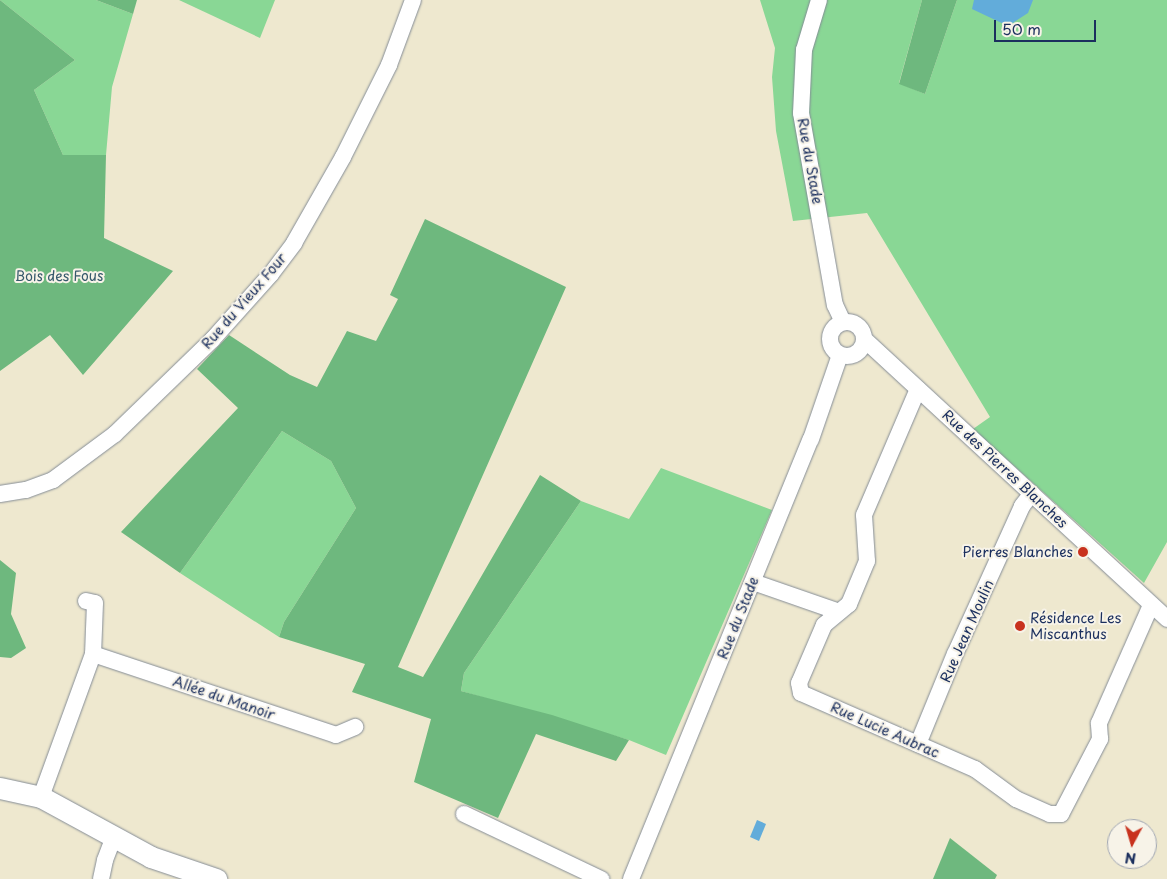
<!DOCTYPE html>
<html>
<head>
<meta charset="utf-8">
<style>
  body { margin:0 }
  #map { position:relative; width:1167px; height:879px; overflow:hidden; background:#eee8cf; font-family:"Playpen Sans",sans-serif }
  div>[style] { position:absolute }
  .green>* { inset:0; background:#89d795 }
  .forest>* { inset:0; background:#6eb87e }
  .water>* { inset:0; background:#62acda }
  .roads { filter:drop-shadow(0 0 1px #848c96) drop-shadow(0 0 1px #848c96) }
  .minor>* { height:16px; margin:-8px; padding:0 8px; transform-origin:8px; border-radius:8px; background:#fff }
  .minor>.ring { margin:-8px; padding:0; box-sizing:content-box; background:none; border:16px solid #fff; border-radius:50% }
  .major>* { height:21px; margin:-10.5px; padding:0 10.5px; transform-origin:10.5px; border-radius:10.5px; background:#fff }
  .dots>* { width:14px; height:14px; translate:-50% -50%; box-sizing:border-box; border:2px solid #f7f3e8; border-radius:50% }
  span { translate:-50% -50%; white-space:nowrap; text-align:center; line-height:1.15; -webkit-text-stroke:4px #f7f3e8; paint-order:stroke }
  .street-label { font-size:14px; color:#1b2f5e }
  .park-label { font-size:14px; color:#36596c }
  .poi-label { font-size:14px; color:#1b2f5e }
  .right { translate:-100% -50%; text-align:right }
  .left { translate:0 -50%; text-align:left }
  .north { position:absolute; left:1107px; top:819px; width:50px; height:50px; box-sizing:border-box; background:#f7f3e8; border:1px solid #9fa5b1; border-radius:50%; rotate:186deg; font-size:14px; font-weight:700; line-height:20px; text-align:center; color:#1b2f5e }
  .north::after { content:''; display:block; margin:auto; width:18px; height:22px; background:#c8321e; clip-path:polygon(50% 0,100% 100%,50% 72%,0 100%) }
  .scale { position:absolute; left:994px; top:20px; width:102px; height:22px; box-sizing:border-box; border:2px solid #1b2f5e; border-top:0; padding-left:6px; font-size:15px; line-height:18px; white-space:nowrap; color:#1b2f5e; -webkit-text-stroke:4px #f7f3e8; paint-order:stroke }
</style>
</head>
<body>
<div id="map">
  <div class="green">
    <i style="clip-path:polygon(0 0,96px 0,133px 14px,112px 87px,106px 155px,63px 155px,34px 90px,75px 60px)"></i>
    <i style="clip-path:polygon(179px 0,275px 0,260px 38px)"></i>
    <i style="clip-path:polygon(760px 0,922px 0,899px 83px,925px 94px,957px 0,1167px 0,1167px 542px,1144px 583px,973px 429px,990px 417px,867px 213px,793px 221px,776px 131px,772px 77px,775px 48px)"></i>
    <i style="clip-path:polygon(282px 431px,331px 461px,356px 508px,284px 622px,279px 637px,180px 573px)"></i>
    <i style="clip-path:polygon(661px 468px,772px 510px,666px 755px,629px 740px,461px 691px,464px 673px,581px 501px,629px 519px)"></i>
  </div>
  <div class="forest">
    <i style="clip-path:polygon(0 0,75px 60px,34px 90px,63px 155px,106px 155px,104px 238px,173px 271px,83px 375px,50px 335px,0 371px)"></i>
    <i style="clip-path:polygon(96px 0,137px 0,133px 14px)"></i>
    <i style="clip-path:polygon(922px 0,957px 0,925px 94px,899px 84px)"></i>
    <i style="clip-path:polygon(425px 219px,566px 287px,398px 667px,423px 677px,540px 475px,581px 501px,464px 673px,461px 691px,552px 715px,629px 740px,616px 761px,536px 734px,498px 818px,414px 782px,431px 719px,352px 692px,365px 664px,279px 637px,284px 622px,356px 508px,331px 461px,282px 431px,180px 573px,121px 532px,238px 408px,197px 369px,229px 335px,290px 375px,317px 387px,347px 331px,376px 341px,398px 299px,390px 295px)"></i>
    <i style="clip-path:polygon(0 560px,16px 573px,11px 614px,26px 648px,11px 658px,0 657px)"></i>
    <i style="clip-path:polygon(950px 838px,997px 875px,995px 879px,933px 879px)"></i>
  </div>
  <div class="water">
    <i style="clip-path:polygon(974px 0,1033px 0,1028px 13px,1008px 26px,972px 9px)"></i>
    <i style="clip-path:polygon(757px 820px,766px 824px,759px 841px,750px 837px)"></i>
  </div>
  <div class="roads">
    <div class="minor">
      <i style="left:819px;top:0;width:52px;rotate:106.7deg"></i>
      <i style="left:804px;top:50px;width:63px;rotate:92.7deg"></i>
      <i style="left:801px;top:113px;width:195px;rotate:80deg"></i>
      <i style="left:835px;top:305px;width:19px;rotate:65deg"></i>
      <i class="ring" style="left:830px;top:322px;width:18px;height:18px"></i>
      <i style="left:864px;top:339px;width:413px;rotate:42.7deg"></i>
      <i style="left:918px;top:389px;width:137px;rotate:113.2deg"></i>
      <i style="left:864px;top:515px;width:46px;rotate:86.3deg"></i>
      <i style="left:867px;top:561px;width:47px;rotate:112.7deg"></i>
      <i style="left:849px;top:604px;width:33px;rotate:140deg"></i>
      <i style="left:824px;top:625px;width:63px;rotate:113.3deg"></i>
      <i style="left:799px;top:683px;width:10px;rotate:79deg"></i>
      <i style="left:801px;top:693px;width:190px;rotate:23.6deg"></i>
      <i style="left:975px;top:769px;width:51px;rotate:36.2deg"></i>
      <i style="left:1016px;top:799px;width:37px;rotate:24deg"></i>
      <i style="left:1050px;top:814px;width:11px"></i>
      <i style="left:1061px;top:814px;width:85px;rotate:-62.5deg"></i>
      <i style="left:1100px;top:739px;width:16px;rotate:-94deg"></i>
      <i style="left:1099px;top:723px;width:129px;rotate:-66.2deg"></i>
      <i style="left:0;top:494px;width:26px;rotate:-9deg"></i>
      <i style="left:26px;top:490px;width:29px;rotate:-20deg"></i>
      <i style="left:53px;top:480px;width:77px;rotate:-36.6deg"></i>
      <i style="left:115px;top:434px;width:135px;rotate:-44.1deg"></i>
      <i style="left:212px;top:340px;width:89px;rotate:-48.2deg"></i>
      <i style="left:271px;top:274px;width:39px;rotate:-53deg"></i>
      <i style="left:294px;top:243px;width:99px;rotate:-60.3deg"></i>
      <i style="left:343px;top:157px;width:103px;rotate:-63.4deg"></i>
      <i style="left:389px;top:65px;width:69px;rotate:-69.7deg"></i>
      <i style="left:753px;top:582px;width:91px;rotate:19.2deg"></i>
      <i style="left:86px;top:601px;width:9px;rotate:13deg"></i>
      <i style="left:95px;top:603px;width:51px;rotate:92.2deg"></i>
      <i style="left:918px;top:744px;width:97px;rotate:-67.7deg"></i>
      <i style="left:955px;top:654px;width:162px;rotate:-65.6deg"></i>
      <i style="left:1022px;top:506px;width:16px;rotate:-52deg"></i>
      <i style="left:41px;top:797px;width:152px;rotate:-70deg"></i>
      <i style="left:93px;top:654px;width:256px;rotate:18.4deg"></i>
      <i style="left:336px;top:735px;width:21px;rotate:-23deg"></i>
      <i style="left:464px;top:814px;width:152px;rotate:25.4deg"></i>
      <i style="left:101px;top:879px;width:19px;rotate:-78deg"></i>
      <i style="left:105px;top:860px;width:25px;rotate:-69deg"></i>
      <i style="left:631px;top:879px;width:475px;rotate:-67.8deg"></i>
      <i style="left:811px;top:439px;width:89px;rotate:-71deg"></i>
    </div>
    <div class="major">
      <i style="left:0;top:788px;width:42px;rotate:12.4deg"></i>
      <i style="left:41px;top:797px;width:125px;rotate:28.6deg"></i>
      <i style="left:151px;top:857px;width:69px;rotate:18.7deg"></i>
    </div>
  </div>
  <div class="dots">
    <i style="left:1083px;top:552px;background:#c8321e"></i>
    <i style="left:1020px;top:626px;background:#c8321e"></i>
  </div>
  <div class="street-label">
    <span style="left:810px;top:161px;rotate:80deg">Rue du Stade</span>
    <span style="left:244px;top:301px;rotate:-49deg">Rue du Vieux Four</span>
    <span style="left:1005px;top:469px;rotate:43deg">Rue des Pierres Blanches</span>
    <span style="left:738px;top:618px;rotate:-68deg">Rue du Stade</span>
    <span style="left:967px;top:631px;rotate:-66deg">Rue Jean Moulin</span>
    <span style="left:224px;top:698px;rotate:19deg">Allée du Manoir</span>
    <span style="left:885px;top:730px;rotate:24deg">Rue Lucie Aubrac</span>
  </div>
  <div class="park-label">
    <span style="left:59px;top:276px">Bois des Fous</span>
  </div>
  <div class="poi-label">
    <span class="right" style="left:1073px;top:552px">Pierres Blanches</span>
    <span class="left" style="left:1030px;top:626px">Résidence Les<br>Miscanthus</span>
  </div>
  <div class="north">N</div>
  <div class="scale">50 m</div>
</div>
</body>
</html>
